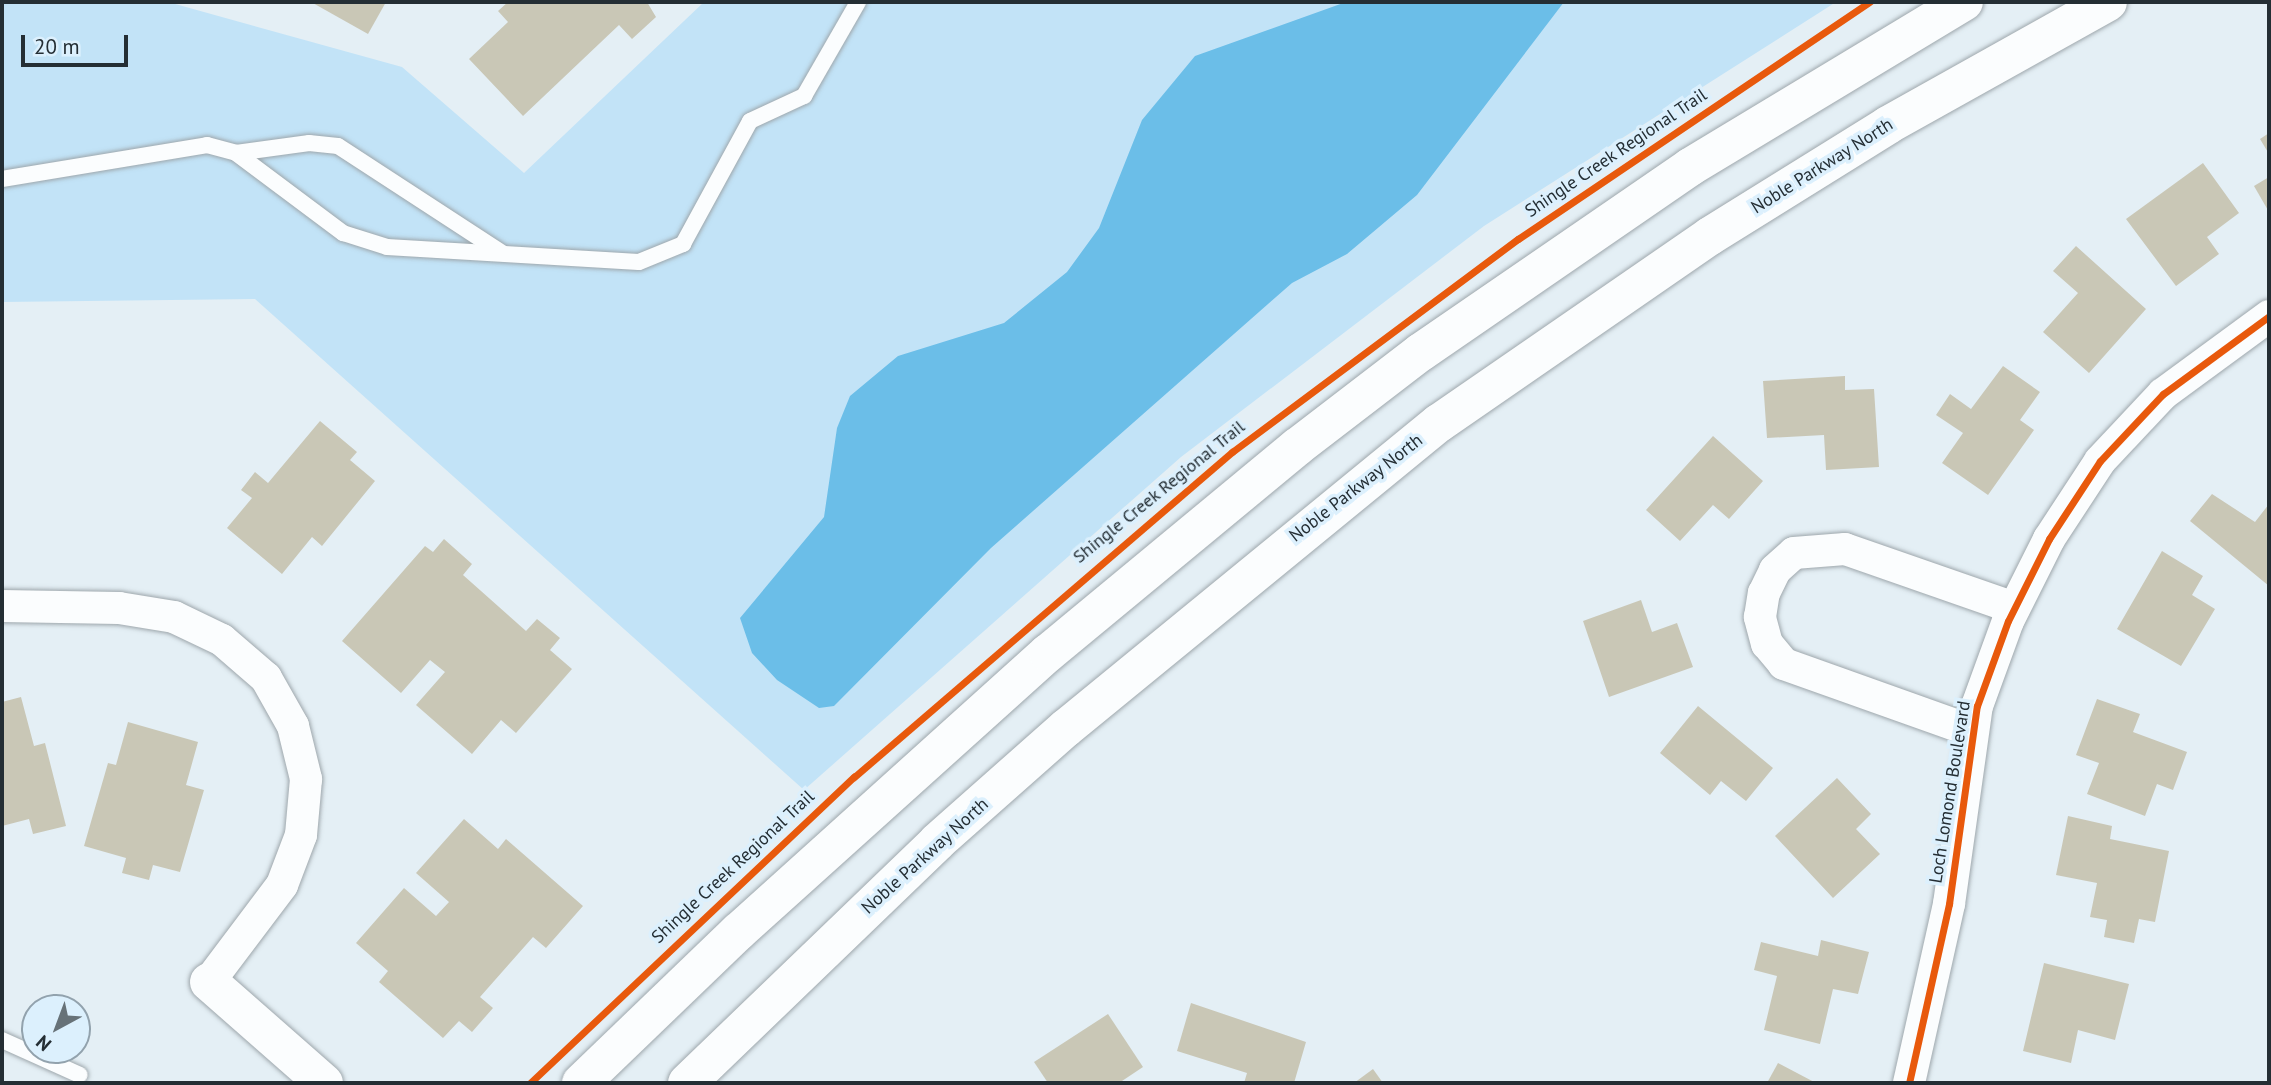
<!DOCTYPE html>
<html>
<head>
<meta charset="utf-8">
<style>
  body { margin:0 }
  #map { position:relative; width:2271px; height:1085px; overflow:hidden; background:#e4eff5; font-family:"PT Sans",sans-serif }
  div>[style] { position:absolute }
  .green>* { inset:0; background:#c2e3f7 }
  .water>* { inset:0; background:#6bbee8 }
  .building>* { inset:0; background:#c9c7b6 }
  .roads { filter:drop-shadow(0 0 2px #9ea7ac) drop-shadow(0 0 2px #9ea7ac) }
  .service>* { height:16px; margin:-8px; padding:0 8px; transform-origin:8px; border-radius:8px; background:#fbfdfe }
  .minor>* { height:32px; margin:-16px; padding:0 16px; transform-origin:16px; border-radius:16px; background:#fbfdfe }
  .tertiary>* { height:38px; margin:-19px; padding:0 19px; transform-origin:19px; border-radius:19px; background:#fbfdfe }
  .secondary>* { height:38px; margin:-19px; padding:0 19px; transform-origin:19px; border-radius:19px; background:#fbfdfe }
  .cycleway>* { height:7px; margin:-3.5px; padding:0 3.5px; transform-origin:3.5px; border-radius:3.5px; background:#e8590c }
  span { translate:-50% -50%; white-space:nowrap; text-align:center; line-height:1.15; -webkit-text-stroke:7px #dcf0fd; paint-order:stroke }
  .street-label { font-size:18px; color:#242e34 }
  .frame { position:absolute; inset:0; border:4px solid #242e34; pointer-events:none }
  .north { position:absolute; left:21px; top:994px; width:70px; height:70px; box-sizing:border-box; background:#dcf0fd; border:2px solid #92a2ad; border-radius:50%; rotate:221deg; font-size:19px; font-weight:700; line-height:28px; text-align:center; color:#242e34 }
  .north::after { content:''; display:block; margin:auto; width:24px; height:32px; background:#677278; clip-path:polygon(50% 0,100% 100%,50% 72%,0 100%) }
  .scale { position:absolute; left:21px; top:35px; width:107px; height:32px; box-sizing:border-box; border:4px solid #242e34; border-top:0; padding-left:9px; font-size:21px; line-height:24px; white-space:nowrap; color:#242e34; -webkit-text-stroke:5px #dcf0fd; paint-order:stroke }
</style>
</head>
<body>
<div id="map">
  <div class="green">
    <i style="clip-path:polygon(2px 2px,168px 2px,402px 67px,524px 173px,704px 2px,1836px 2px,1484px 226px,1181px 457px,804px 790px,255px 299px,2px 302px)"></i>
  </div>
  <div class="water">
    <i style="clip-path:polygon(1346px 2px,1564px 2px,1417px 195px,1347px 254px,1292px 283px,991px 548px,834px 706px,819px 708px,777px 680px,752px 653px,740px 618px,824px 517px,837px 428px,850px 396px,898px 356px,1004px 323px,1067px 272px,1099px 228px,1142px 120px,1195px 56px)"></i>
  </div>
  <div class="building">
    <i style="clip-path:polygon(311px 2px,386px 2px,368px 34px)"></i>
    <i style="clip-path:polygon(508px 2px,647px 2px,656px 17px,632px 39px,619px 25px,523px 116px,469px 59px,508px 22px,498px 11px)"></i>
    <i style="clip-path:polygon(2269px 133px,2269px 154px,2260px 139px)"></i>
    <i style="clip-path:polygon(2203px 163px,2239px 213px,2207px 237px,2219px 254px,2176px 286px,2126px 219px)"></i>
    <i style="clip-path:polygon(2269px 177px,2269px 212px,2254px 186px)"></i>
    <i style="clip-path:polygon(2076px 246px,2146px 309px,2089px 373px,2043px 332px,2078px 293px,2053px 271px)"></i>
    <i style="clip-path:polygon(2003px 366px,2040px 392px,2020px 420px,2034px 430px,1988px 495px,1942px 463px,1963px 433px,1936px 415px,1950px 394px,1971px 409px)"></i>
    <i style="clip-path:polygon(1845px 376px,1845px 390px,1874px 389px,1879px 467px,1826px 470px,1824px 435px,1767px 438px,1763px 381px)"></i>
    <i style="clip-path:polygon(320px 421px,357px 452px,350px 460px,375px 481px,322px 546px,312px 537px,282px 574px,227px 528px,252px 498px,241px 490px,255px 472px,268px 483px)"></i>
    <i style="clip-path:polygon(1713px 436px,1763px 481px,1729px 519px,1713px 505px,1680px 541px,1646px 510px)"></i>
    <i style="clip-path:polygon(2212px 494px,2255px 522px,2269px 504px,2269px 586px,2190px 521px)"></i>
    <i style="clip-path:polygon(444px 539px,472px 564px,463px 575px,526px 631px,537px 619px,560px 638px,550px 650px,572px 669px,516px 733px,501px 720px,472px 754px,416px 705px,445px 672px,430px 660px,401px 693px,342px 641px,425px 546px,433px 552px)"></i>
    <i style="clip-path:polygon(2162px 551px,2203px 576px,2192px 595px,2215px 609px,2181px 666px,2117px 629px)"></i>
    <i style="clip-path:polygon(1641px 600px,1652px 632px,1677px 623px,1693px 667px,1609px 697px,1583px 621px)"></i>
    <i style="clip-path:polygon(21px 697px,34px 746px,45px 743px,66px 826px,33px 834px,29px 819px,2px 826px,2px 702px)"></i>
    <i style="clip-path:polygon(2097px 699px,2140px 714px,2133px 732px,2187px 752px,2173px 790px,2157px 784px,2145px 816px,2087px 794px,2099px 763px,2076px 755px)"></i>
    <i style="clip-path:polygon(1698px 706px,1773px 768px,1746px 801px,1721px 781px,1710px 795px,1660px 753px)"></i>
    <i style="clip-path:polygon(128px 722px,198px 742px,186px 785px,204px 790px,180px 872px,153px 865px,149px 880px,122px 873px,126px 858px,84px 846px,108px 763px,116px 765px)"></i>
    <i style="clip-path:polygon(1837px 778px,1871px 814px,1856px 829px,1880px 854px,1833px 898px,1775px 836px)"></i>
    <i style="clip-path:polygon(2068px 816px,2112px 826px,2110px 839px,2169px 851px,2155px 922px,2139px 919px,2134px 943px,2104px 937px,2107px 920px,2090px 917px,2097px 883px,2056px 875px)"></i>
    <i style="clip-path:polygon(464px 819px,498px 849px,506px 839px,583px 906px,546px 948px,533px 937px,480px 997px,493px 1008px,472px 1032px,459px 1021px,443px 1038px,379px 982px,388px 971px,356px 943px,404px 888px,436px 916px,449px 902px,416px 873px)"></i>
    <i style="clip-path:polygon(1821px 940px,1869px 952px,1858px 994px,1833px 989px,1820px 1044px,1764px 1030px,1777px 976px,1754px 970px,1761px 942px,1818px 956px)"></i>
    <i style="clip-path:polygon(2044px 963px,2129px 984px,2115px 1040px,2078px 1030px,2071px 1063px,2023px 1051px)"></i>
    <i style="clip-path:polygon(1191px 1003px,1306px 1042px,1294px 1083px,1244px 1083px,1247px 1073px,1177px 1051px)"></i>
    <i style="clip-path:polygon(1108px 1014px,1143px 1067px,1119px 1083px,1048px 1083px,1034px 1062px)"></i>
    <i style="clip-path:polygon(1778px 1063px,1816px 1083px,1767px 1083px)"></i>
    <i style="clip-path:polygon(1373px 1069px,1383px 1083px,1354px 1083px)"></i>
  </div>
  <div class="roads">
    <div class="service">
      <i style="left:236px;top:153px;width:74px;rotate:-7.8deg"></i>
      <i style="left:309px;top:143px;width:29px;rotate:6deg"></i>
      <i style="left:338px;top:146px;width:196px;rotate:33.1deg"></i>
      <i style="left:2px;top:179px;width:208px;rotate:-9.4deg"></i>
      <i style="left:207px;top:145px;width:30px;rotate:15deg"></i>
      <i style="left:236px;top:153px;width:134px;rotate:36.8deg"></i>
      <i style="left:343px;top:233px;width:46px;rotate:17.7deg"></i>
      <i style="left:387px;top:247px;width:252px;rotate:3.4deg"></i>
      <i style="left:639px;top:262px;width:48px;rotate:-22.2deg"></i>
      <i style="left:683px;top:244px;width:140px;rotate:-61.4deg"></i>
      <i style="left:750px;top:121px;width:60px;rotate:-24.8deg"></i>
      <i style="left:804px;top:96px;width:108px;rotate:-60.1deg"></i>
      <i style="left:2px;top:1040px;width:85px;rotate:24.2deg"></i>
    </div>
    <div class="minor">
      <i style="left:2px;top:606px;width:117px;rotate:1deg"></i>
      <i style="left:119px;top:608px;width:56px;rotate:9.3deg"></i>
      <i style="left:174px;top:617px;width:53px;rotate:25.6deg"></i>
      <i style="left:222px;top:640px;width:58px;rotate:40.8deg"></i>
      <i style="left:266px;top:678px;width:55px;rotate:60.6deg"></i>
      <i style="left:293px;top:726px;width:55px;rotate:76.2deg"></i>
      <i style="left:306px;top:779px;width:56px;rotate:95.1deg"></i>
      <i style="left:301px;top:835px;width:53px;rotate:110.8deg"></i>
      <i style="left:282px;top:885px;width:121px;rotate:127deg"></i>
      <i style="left:1972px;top:731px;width:200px;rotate:-160.4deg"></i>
      <i style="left:1784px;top:664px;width:26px;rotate:-130deg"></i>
      <i style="left:1767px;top:644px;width:28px;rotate:-105deg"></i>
      <i style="left:1760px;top:617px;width:24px;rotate:-81deg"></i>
      <i style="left:1764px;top:593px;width:25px;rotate:-64deg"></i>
      <i style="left:1775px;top:570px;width:25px;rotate:-42deg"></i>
      <i style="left:1794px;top:553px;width:51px;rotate:-4.5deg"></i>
      <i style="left:1845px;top:549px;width:179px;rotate:19.2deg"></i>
      <i style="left:1909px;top:1083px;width:183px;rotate:-77.4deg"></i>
      <i style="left:1949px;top:904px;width:200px;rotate:-82deg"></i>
      <i style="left:1977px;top:706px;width:90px;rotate:-70deg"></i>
      <i style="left:2008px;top:621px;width:92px;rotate:-63.4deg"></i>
      <i style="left:2049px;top:539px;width:93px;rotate:-56.8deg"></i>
      <i style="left:2100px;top:461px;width:92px;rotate:-46.8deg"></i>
      <i style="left:2163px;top:394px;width:132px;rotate:-36.3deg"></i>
    </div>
    <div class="tertiary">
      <i style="left:209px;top:982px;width:153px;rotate:41.3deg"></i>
    </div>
    <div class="secondary">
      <i style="left:581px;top:1083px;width:218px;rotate:-43.9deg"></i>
      <i style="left:738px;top:932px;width:417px;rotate:-42deg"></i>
      <i style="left:1048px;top:653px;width:323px;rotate:-39.6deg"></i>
      <i style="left:1297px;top:447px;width:156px;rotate:-37.5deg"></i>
      <i style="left:1421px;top:352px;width:326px;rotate:-34.5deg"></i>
      <i style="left:1690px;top:167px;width:320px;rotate:-31.1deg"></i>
      <i style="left:687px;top:1083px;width:347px;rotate:-43.9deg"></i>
      <i style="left:937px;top:842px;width:172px;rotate:-41.5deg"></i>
      <i style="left:1066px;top:728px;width:482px;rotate:-39.3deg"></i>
      <i style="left:1439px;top:423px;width:329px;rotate:-34.6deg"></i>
      <i style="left:1710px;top:236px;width:210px;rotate:-31.9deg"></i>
      <i style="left:1888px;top:125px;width:252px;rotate:-29.2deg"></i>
    </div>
  </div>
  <div class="cycleway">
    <i style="left:530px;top:1083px;width:446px;rotate:-43.4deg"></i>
    <i style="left:854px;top:777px;width:499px;rotate:-40.7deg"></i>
    <i style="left:1232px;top:452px;width:357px;rotate:-36.7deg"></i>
    <i style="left:1518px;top:239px;width:424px;rotate:-34deg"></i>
    <i style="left:1909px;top:1083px;width:183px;rotate:-77.4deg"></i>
    <i style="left:1949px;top:904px;width:200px;rotate:-82deg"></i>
    <i style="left:1977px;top:706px;width:90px;rotate:-70deg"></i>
    <i style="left:2008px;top:621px;width:92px;rotate:-63.4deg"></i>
    <i style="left:2049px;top:539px;width:93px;rotate:-56.8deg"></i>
    <i style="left:2100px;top:461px;width:92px;rotate:-46.8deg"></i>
    <i style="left:2163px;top:394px;width:132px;rotate:-36.3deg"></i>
  </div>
  <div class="street-label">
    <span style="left:1616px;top:153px;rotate:-34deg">Shingle Creek Regional Trail</span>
    <span style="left:1822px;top:166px;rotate:-32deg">Noble Parkway North</span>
    <span style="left:1356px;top:488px;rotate:-38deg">Noble Parkway North</span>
    <span style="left:1159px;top:492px;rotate:-39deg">Shingle Creek Regional Trail</span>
    <span style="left:1950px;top:792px;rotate:-81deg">Loch Lomond Boulevard</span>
    <span style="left:925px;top:856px;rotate:-42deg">Noble Parkway North</span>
    <span style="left:733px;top:867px;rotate:-43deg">Shingle Creek Regional Trail</span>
  </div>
  <div class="frame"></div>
  <div class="north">N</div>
  <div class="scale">20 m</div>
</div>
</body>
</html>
